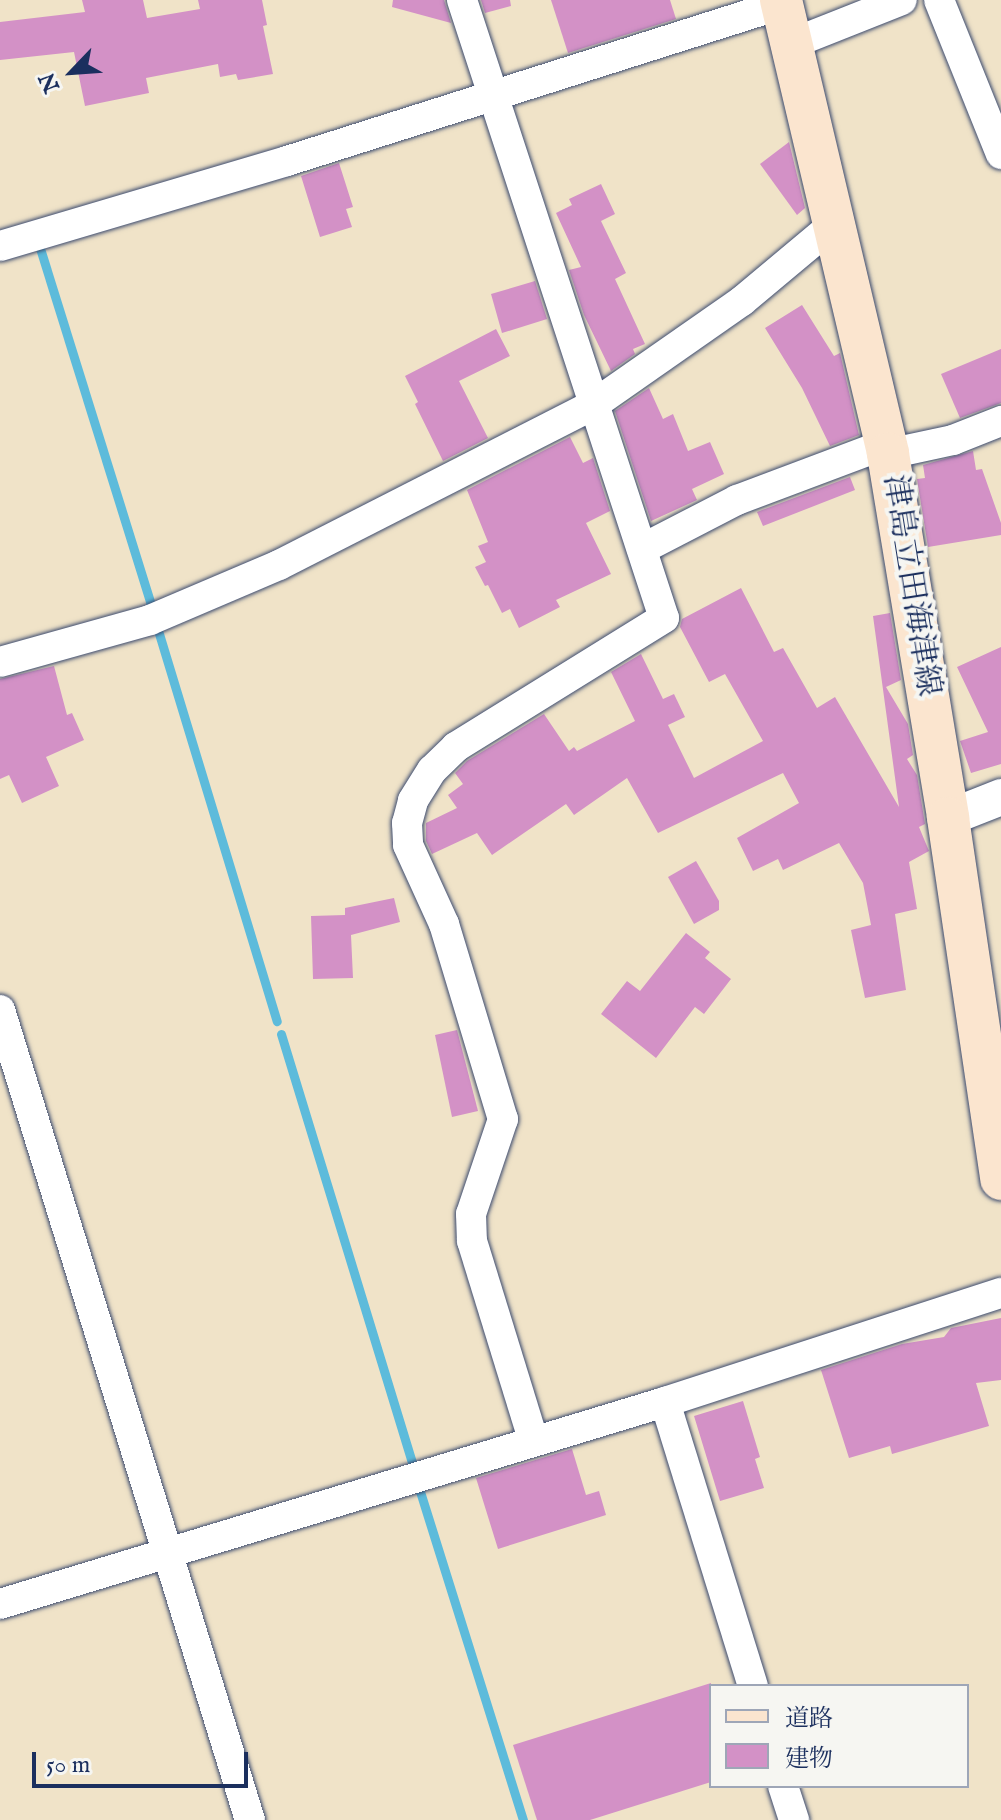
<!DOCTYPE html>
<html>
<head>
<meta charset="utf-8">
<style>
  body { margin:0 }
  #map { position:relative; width:1001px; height:1820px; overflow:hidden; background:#f0e3c8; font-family:"IM FELL English","Noto Serif JP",serif }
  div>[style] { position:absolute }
  .stream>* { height:9px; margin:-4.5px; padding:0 4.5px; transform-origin:4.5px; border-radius:4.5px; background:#5dbbdb }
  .building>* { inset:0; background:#d391c6 }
  .roads { filter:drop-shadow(0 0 2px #3b4a6e) drop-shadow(0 0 2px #3b4a6e) }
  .minor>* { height:30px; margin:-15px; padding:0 15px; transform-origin:15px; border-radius:15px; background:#fff }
  .tertiary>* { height:36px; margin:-18px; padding:0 18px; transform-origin:18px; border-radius:18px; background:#fff }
  .secondary>* { height:42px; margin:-21px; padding:0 21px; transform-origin:21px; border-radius:21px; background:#fbe5cf }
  span { translate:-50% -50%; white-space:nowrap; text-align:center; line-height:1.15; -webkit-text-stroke:8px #f6f6f2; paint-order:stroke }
  .street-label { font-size:32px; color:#1b2f5e }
  .legend { position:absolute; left:709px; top:1684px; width:260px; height:104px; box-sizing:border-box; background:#f6f6f2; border:2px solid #9ea6b7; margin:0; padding:10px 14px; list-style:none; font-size:24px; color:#1b2f5e }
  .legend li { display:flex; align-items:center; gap:16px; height:40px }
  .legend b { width:40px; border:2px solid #9ea6b7 }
  .north { position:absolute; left:32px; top:32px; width:80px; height:80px; -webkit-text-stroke:6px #f6f6f2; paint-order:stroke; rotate:245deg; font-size:22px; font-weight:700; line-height:32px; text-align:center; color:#1b2f5e }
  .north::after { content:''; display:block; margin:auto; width:28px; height:36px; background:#1b2f5e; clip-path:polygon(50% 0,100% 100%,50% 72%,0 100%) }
  .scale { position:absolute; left:32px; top:1752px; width:216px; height:36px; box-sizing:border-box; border:4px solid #1b2f5e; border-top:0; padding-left:10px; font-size:24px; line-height:28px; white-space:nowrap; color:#1b2f5e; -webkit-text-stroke:6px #f6f6f2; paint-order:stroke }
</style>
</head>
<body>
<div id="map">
  <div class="stream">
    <i style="left:39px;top:245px;width:380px;rotate:72.7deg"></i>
    <i style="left:157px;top:627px;width:412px;rotate:73.1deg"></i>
    <i style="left:281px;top:1034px;width:448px;rotate:73deg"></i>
    <i style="left:418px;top:1485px;width:351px;rotate:72.6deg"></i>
  </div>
  <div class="building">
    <i style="clip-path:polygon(82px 0,143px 0,147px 18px,200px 9px,198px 0,262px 0,267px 25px,263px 26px,273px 74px,238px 80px,236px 74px,220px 77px,218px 64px,146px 78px,149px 93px,85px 106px,74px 52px,0 60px,0 22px,85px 12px)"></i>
    <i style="clip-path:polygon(393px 0,444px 0,451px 23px,392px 7px)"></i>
    <i style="clip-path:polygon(481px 0,510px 0,511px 6px,485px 13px)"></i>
    <i style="clip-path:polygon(551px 0,670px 0,676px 19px,568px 53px)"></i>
    <i style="clip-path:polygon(789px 142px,805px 208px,797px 215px,760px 164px)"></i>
    <i style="clip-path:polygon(339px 163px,353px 207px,346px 209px,352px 227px,320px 237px,301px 176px)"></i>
    <i style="clip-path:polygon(601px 184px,615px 214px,601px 221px,626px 273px,615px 279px,645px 344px,633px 349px,635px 354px,611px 371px,584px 315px,569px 270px,581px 267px,556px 213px,572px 205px,569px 199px)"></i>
    <i style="clip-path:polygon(535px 281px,547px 319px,502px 333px,491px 294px)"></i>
    <i style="clip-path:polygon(802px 305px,834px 356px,840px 353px,859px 435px,830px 446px,802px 388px,765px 328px)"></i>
    <i style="clip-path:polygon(496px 329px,510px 356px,459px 381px,488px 438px,443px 461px,415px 404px,418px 402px,405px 376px)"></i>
    <i style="clip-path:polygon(1001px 349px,1001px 403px,960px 418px,941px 374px)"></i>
    <i style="clip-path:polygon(649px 388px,663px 419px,673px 414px,688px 451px,710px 442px,724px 474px,692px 489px,697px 500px,651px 521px,615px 411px)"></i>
    <i style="clip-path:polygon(570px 437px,583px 463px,593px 458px,610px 511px,586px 523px,611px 574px,556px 600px,560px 607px,519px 628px,510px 609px,502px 613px,488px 585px,485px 586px,475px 567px,486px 562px,478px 546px,488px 542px,467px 490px)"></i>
    <i style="clip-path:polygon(973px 451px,976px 470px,982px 469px,1001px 523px,1001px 535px,928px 547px,917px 479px,925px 478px,923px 465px)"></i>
    <i style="clip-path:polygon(850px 477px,855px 490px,763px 526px,757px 512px)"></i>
    <i style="clip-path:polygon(741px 588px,774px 652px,783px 648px,817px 708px,835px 697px,899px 807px,873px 616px,890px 613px,901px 680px,886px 687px,908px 724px,913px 755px,907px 759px,917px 775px,925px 824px,919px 827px,929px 851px,909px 862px,917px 909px,895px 914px,906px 990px,865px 998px,851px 930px,871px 925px,863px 883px,839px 843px,783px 870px,778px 859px,753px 871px,737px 838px,799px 803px,783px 773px,658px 833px,627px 778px,574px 815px,566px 804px,492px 855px,477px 833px,432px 854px,426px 841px,426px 823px,457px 808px,448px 795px,463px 784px,455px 773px,467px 761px,544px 714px,569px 751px,574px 747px,577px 751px,635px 721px,611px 672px,641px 654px,663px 699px,674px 694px,685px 717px,668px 725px,694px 778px,763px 741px,725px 674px,709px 682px,680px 627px,682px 619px)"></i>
    <i style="clip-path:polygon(1001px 647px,1001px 764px,971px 773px,960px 741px,988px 732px,957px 667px)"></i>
    <i style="clip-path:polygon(54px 666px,67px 715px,72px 713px,84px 740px,46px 757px,59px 786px,22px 803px,9px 775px,0 779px,0 679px)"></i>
    <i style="clip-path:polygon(696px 861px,719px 901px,719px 910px,694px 924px,668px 877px)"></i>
    <i style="clip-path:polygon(394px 898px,400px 922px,351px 935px,353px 978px,313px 979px,311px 916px,345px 915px,345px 908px)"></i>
    <i style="clip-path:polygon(686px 933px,710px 952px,705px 958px,731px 979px,704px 1014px,695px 1007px,656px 1058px,601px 1014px,627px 981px,640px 991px)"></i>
    <i style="clip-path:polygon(457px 1030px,478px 1111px,452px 1117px,435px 1035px)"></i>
    <i style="clip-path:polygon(1001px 1318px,1001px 1380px,976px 1383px,989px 1426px,892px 1454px,890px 1446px,849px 1458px,821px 1370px,902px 1344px,944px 1337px,951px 1328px)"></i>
    <i style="clip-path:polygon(743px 1401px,760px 1457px,755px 1459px,764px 1488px,720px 1501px,694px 1416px)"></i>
    <i style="clip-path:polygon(572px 1449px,586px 1495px,599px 1491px,606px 1515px,498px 1549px,476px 1478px)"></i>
    <i style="clip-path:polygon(711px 1683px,711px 1782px,590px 1820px,537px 1820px,513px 1745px)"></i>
  </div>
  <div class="roads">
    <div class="minor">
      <i style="left:462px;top:0;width:650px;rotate:71.9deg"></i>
      <i style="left:664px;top:618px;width:245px;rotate:148.2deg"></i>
      <i style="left:456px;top:747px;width:33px;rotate:136deg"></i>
      <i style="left:432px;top:770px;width:36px;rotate:122deg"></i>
      <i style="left:413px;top:801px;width:23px;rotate:105deg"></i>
      <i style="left:407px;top:823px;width:22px;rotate:87deg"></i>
      <i style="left:408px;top:845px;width:87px;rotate:65.5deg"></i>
      <i style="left:444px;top:924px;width:204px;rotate:73.2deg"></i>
      <i style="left:503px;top:1119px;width:100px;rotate:108.6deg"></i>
      <i style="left:471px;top:1214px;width:27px;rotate:88deg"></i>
      <i style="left:472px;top:1241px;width:207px;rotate:72.9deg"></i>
      <i style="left:939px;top:0;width:166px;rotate:68.1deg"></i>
      <i style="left:791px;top:44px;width:119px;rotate:-21.6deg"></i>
      <i style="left:0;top:246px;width:299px;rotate:-16.5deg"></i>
      <i style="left:287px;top:161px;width:519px;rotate:-17.6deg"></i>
      <i style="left:888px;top:454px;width:66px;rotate:-12.2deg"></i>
      <i style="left:953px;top:440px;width:52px;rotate:-21.6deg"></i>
      <i style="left:642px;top:549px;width:107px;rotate:-27.3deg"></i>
      <i style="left:737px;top:500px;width:159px;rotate:-20.6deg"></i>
      <i style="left:0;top:662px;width:156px;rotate:-15.6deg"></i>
      <i style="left:150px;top:620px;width:140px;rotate:-23.1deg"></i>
      <i style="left:279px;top:565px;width:352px;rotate:-27deg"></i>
      <i style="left:593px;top:405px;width:182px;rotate:-34.9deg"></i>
      <i style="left:742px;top:301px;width:120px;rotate:-39.9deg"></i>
      <i style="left:0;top:1010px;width:848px;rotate:72.85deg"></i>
      <i style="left:665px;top:1402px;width:297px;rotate:72.8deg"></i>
      <i style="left:0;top:1604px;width:695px;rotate:-16.9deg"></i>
      <i style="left:665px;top:1402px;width:353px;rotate:-18deg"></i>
      <i style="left:783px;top:1786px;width:36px;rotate:72deg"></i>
    </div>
    <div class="tertiary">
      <i style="left:948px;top:818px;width:57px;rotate:-21.6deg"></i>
    </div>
    <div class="secondary">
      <i style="left:781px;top:0;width:466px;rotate:76.7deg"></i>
      <i style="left:888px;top:454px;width:369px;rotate:80.6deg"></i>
      <i style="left:948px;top:818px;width:365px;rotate:81.6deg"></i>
    </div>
  </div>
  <div class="street-label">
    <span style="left:910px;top:586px;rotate:81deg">津島立田海津線</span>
  </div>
  <ul class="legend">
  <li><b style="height:10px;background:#fbe5cf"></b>道路</li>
  <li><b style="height:22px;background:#d391c6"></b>建物</li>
  </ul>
  <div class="north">N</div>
  <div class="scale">50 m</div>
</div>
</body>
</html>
